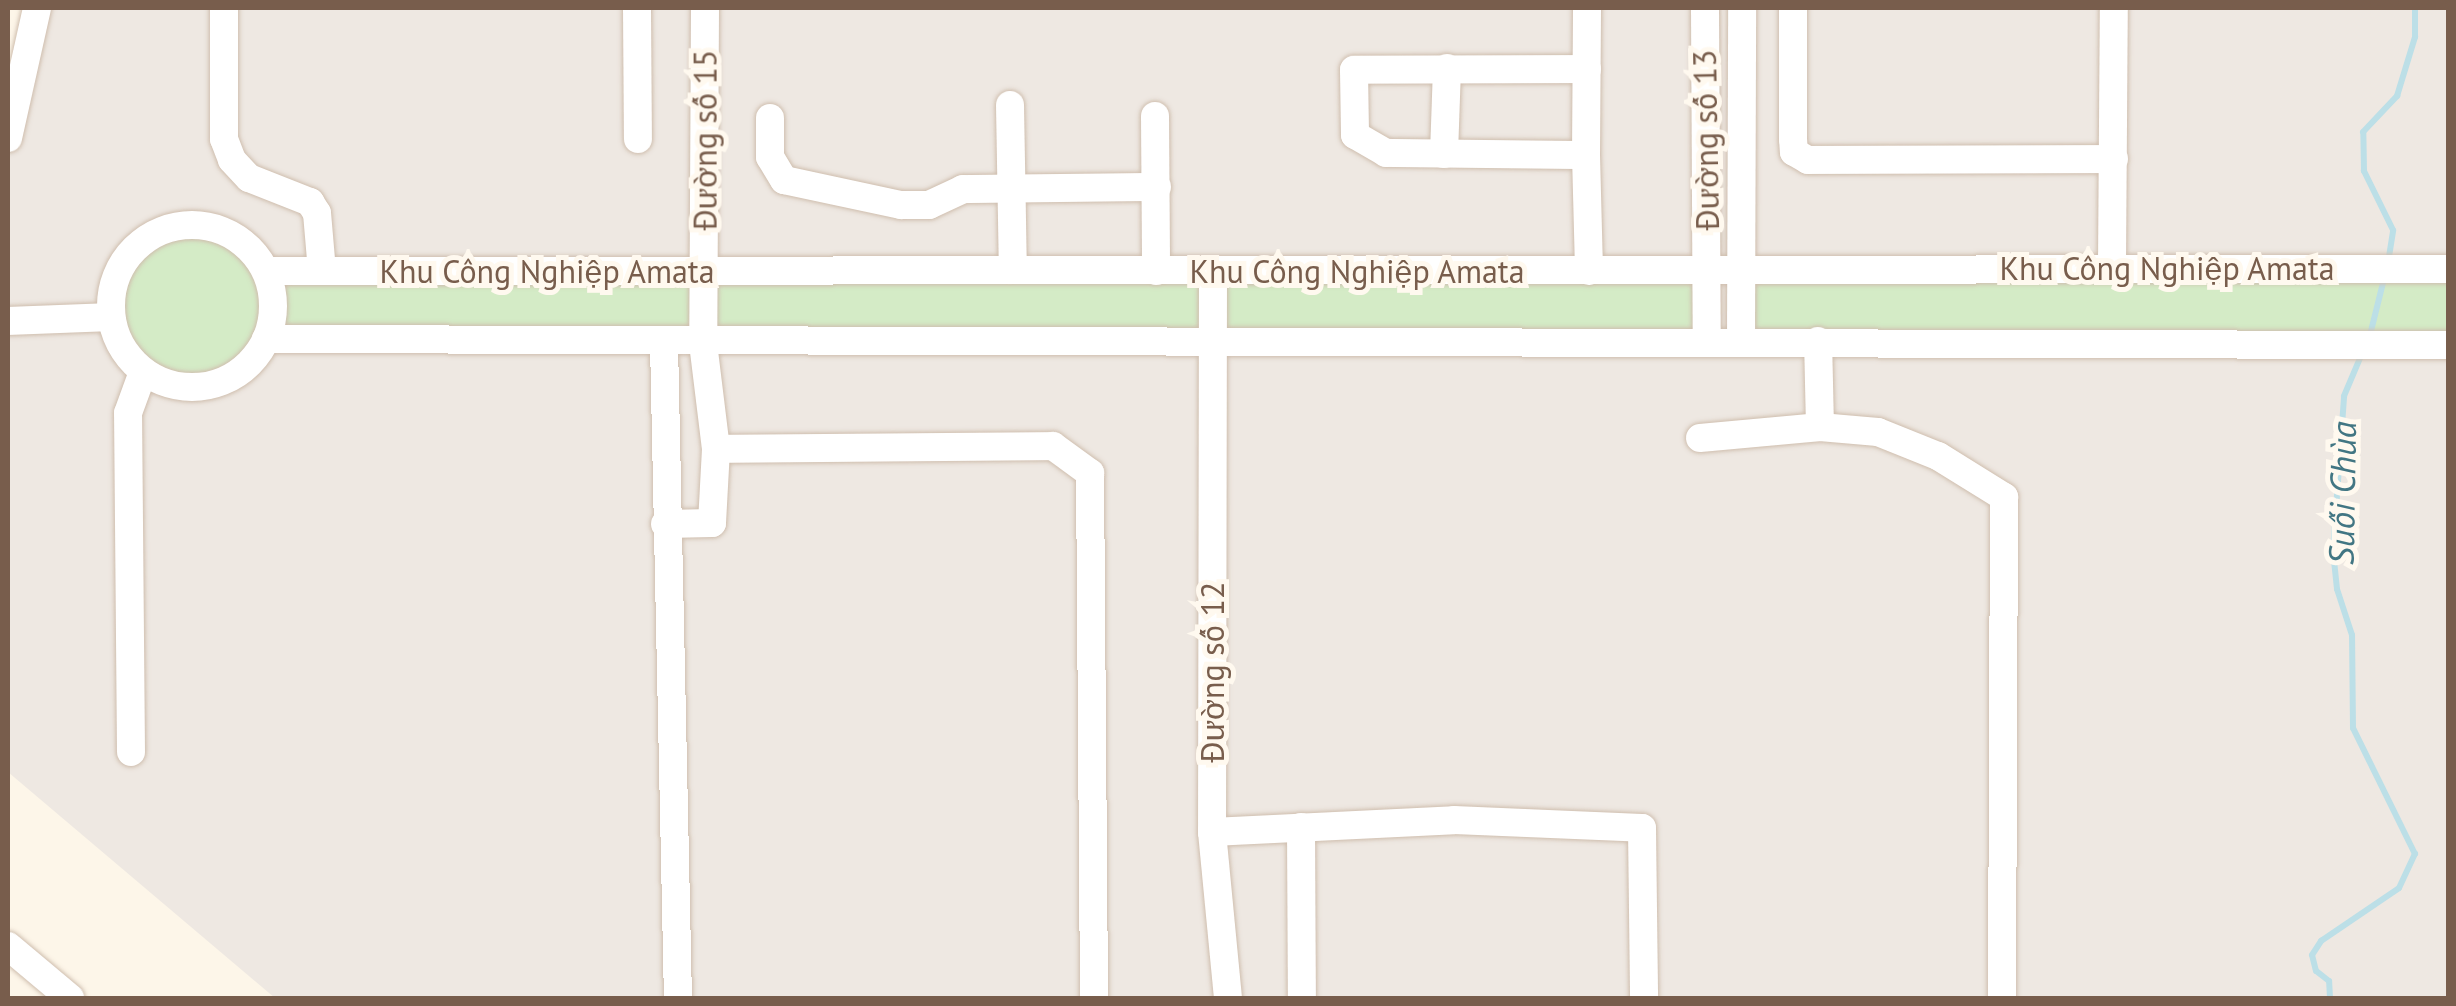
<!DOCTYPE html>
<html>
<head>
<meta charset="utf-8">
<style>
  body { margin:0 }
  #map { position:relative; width:2456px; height:1006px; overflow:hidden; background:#fdf6e9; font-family:"PT Sans",sans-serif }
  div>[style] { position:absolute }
  .industrial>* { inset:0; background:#eee8e2 }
  .green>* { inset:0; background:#d4ebc6 }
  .round { border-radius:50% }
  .stream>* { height:6px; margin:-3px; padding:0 3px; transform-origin:3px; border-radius:3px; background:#bcdfe7 }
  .roads { filter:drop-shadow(0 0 2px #cfbeae) drop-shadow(0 0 2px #cfbeae) }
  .minor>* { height:28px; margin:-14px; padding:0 14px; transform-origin:14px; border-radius:14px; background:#fff }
  .minor>.ring { margin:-14px; padding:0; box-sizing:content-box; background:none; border:28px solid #fff; border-radius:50% }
  span { translate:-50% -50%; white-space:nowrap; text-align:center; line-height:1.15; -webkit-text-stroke:10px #fff9ef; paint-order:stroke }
  .street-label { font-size:32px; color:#785d4c }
  .water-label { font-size:35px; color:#427683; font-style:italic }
  .frame { position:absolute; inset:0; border:10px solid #785d4c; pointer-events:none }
</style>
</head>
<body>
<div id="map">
  <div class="industrial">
    <i style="clip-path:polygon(41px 8px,2448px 8px,2448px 998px,275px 998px,8px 772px,8px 157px)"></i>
  </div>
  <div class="green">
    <i class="round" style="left:122px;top:236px;width:140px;height:140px"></i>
    <i style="clip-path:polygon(2111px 279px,2448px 281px,2448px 333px,1747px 329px,1746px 284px)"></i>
    <i style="clip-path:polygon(1206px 282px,1206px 332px,710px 331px,710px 283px)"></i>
    <i style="clip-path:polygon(282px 283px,697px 283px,697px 331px,282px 329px)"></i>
    <i style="clip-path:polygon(1219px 283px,1700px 284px,1700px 329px,1218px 332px)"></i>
  </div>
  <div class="stream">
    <i style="left:2388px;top:263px;width:33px;rotate:-81deg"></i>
    <i style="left:2393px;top:230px;width:66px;rotate:-116.2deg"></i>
    <i style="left:2364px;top:171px;width:39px;rotate:-91deg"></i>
    <i style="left:2363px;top:132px;width:50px;rotate:-46.6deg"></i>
    <i style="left:2397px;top:96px;width:62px;rotate:-73deg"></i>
    <i style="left:2415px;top:37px;width:29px;rotate:-90deg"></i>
    <i style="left:2370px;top:335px;width:62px;rotate:-76deg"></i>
    <i style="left:2330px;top:998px;width:17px;rotate:-93deg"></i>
    <i style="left:2329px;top:981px;width:16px;rotate:-142deg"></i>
    <i style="left:2316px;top:971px;width:16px;rotate:-104deg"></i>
    <i style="left:2312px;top:955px;width:17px;rotate:-57deg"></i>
    <i style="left:2321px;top:941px;width:94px;rotate:-34.2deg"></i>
    <i style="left:2399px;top:888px;width:38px;rotate:-65deg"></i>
    <i style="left:2415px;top:854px;width:140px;rotate:-116.2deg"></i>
    <i style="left:2353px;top:728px;width:93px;rotate:-90.6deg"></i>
    <i style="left:2352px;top:635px;width:48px;rotate:-108.1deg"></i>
    <i style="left:2337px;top:589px;width:38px;rotate:-96deg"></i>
    <i style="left:2333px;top:551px;width:155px;rotate:-85.9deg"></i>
    <i style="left:2344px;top:396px;width:49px;rotate:-67.1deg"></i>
  </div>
  <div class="roads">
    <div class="minor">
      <i style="left:224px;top:8px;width:131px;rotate:90deg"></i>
      <i style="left:224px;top:139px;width:22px;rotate:69deg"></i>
      <i style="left:232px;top:160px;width:25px;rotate:47deg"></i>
      <i style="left:249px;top:178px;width:66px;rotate:21.5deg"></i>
      <i style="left:310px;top:202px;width:13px;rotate:58deg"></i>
      <i style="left:317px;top:213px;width:58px;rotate:85.1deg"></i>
      <i style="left:637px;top:8px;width:131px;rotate:89.6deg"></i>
      <i style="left:705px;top:8px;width:335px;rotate:90.3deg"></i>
      <i style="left:703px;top:343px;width:107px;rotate:83deg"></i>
      <i style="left:716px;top:449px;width:337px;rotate:-0.5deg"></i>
      <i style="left:1053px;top:446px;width:46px;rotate:36.1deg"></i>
      <i style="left:1090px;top:473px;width:525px;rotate:89.56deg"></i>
      <i style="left:1705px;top:8px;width:332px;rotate:89.7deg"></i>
      <i style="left:1793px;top:8px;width:131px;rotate:90deg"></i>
      <i style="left:1793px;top:139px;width:13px;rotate:86deg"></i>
      <i style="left:1794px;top:152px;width:16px;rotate:30deg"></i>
      <i style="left:1808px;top:160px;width:306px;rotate:-0.2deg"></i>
      <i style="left:1587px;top:69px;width:233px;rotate:179.8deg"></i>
      <i style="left:1354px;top:70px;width:65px;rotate:89.1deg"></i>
      <i style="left:1355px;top:135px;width:36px;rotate:30deg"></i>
      <i style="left:1386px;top:153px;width:200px;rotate:0.6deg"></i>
      <i style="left:1586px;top:155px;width:116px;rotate:88.5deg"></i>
      <i style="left:1010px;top:105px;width:165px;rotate:89deg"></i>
      <i style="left:1155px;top:116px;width:155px;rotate:89.6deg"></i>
      <i style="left:770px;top:118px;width:39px;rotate:90deg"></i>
      <i style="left:770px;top:157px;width:27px;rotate:59deg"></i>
      <i style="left:784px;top:180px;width:120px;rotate:12.1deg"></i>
      <i style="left:901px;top:205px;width:28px"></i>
      <i style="left:929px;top:205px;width:38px;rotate:-25deg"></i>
      <i style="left:963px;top:189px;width:194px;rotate:-0.6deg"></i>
      <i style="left:8px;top:138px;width:133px;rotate:-77.4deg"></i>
      <i style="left:1444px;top:154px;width:86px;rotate:-88deg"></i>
      <i style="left:1586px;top:155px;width:147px;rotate:-89.6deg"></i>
      <i class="ring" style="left:111px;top:225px;width:134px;height:134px"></i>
      <i style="left:2112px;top:267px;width:259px;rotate:-89.6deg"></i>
      <i style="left:266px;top:271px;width:2182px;rotate:-0.05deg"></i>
      <i style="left:1213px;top:271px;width:561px;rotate:90.1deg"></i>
      <i style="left:1212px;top:832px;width:167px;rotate:84.5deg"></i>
      <i style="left:8px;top:321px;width:103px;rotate:-2.2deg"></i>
      <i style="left:266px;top:339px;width:2182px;rotate:0.16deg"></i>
      <i style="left:1741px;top:340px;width:332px;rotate:-89.8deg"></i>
      <i style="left:664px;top:343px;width:655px;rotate:88.78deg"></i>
      <i style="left:1820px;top:427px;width:58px;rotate:4.9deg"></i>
      <i style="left:1878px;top:432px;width:65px;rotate:21.8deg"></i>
      <i style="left:1938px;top:456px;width:78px;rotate:31.8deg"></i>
      <i style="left:2004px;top:497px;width:501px;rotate:90.23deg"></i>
      <i style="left:1700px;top:438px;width:121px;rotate:-5.2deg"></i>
      <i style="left:1820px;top:427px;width:86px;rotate:-91.3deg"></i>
      <i style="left:665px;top:524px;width:47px;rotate:-1.2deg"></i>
      <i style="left:712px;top:523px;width:74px;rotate:-86.9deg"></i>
      <i style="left:131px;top:752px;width:339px;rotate:-90.5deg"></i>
      <i style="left:128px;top:413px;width:44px;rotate:-69.9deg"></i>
      <i style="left:1301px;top:827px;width:171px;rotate:89.7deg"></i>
      <i style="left:1212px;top:832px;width:242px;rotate:-2.8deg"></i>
      <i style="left:1454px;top:820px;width:188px;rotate:2.4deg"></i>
      <i style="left:1642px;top:828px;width:170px;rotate:89.3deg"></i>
      <i style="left:8px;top:946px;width:81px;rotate:40deg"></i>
    </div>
  </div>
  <div class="street-label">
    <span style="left:705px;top:140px;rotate:-90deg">Đường số 15</span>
    <span style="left:1706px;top:140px;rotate:-91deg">Đường số 13</span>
    <span style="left:2167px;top:268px">Khu Công Nghiệp Amata</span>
    <span style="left:547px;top:271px">Khu Công Nghiệp Amata</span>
    <span style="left:1357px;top:271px">Khu Công Nghiệp Amata</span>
    <span style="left:1212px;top:672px;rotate:-90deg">Đường số 12</span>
  </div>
  <div class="water-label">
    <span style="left:2342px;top:493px;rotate:-89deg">Suối Chùa</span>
  </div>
  <div class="frame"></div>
</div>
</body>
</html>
